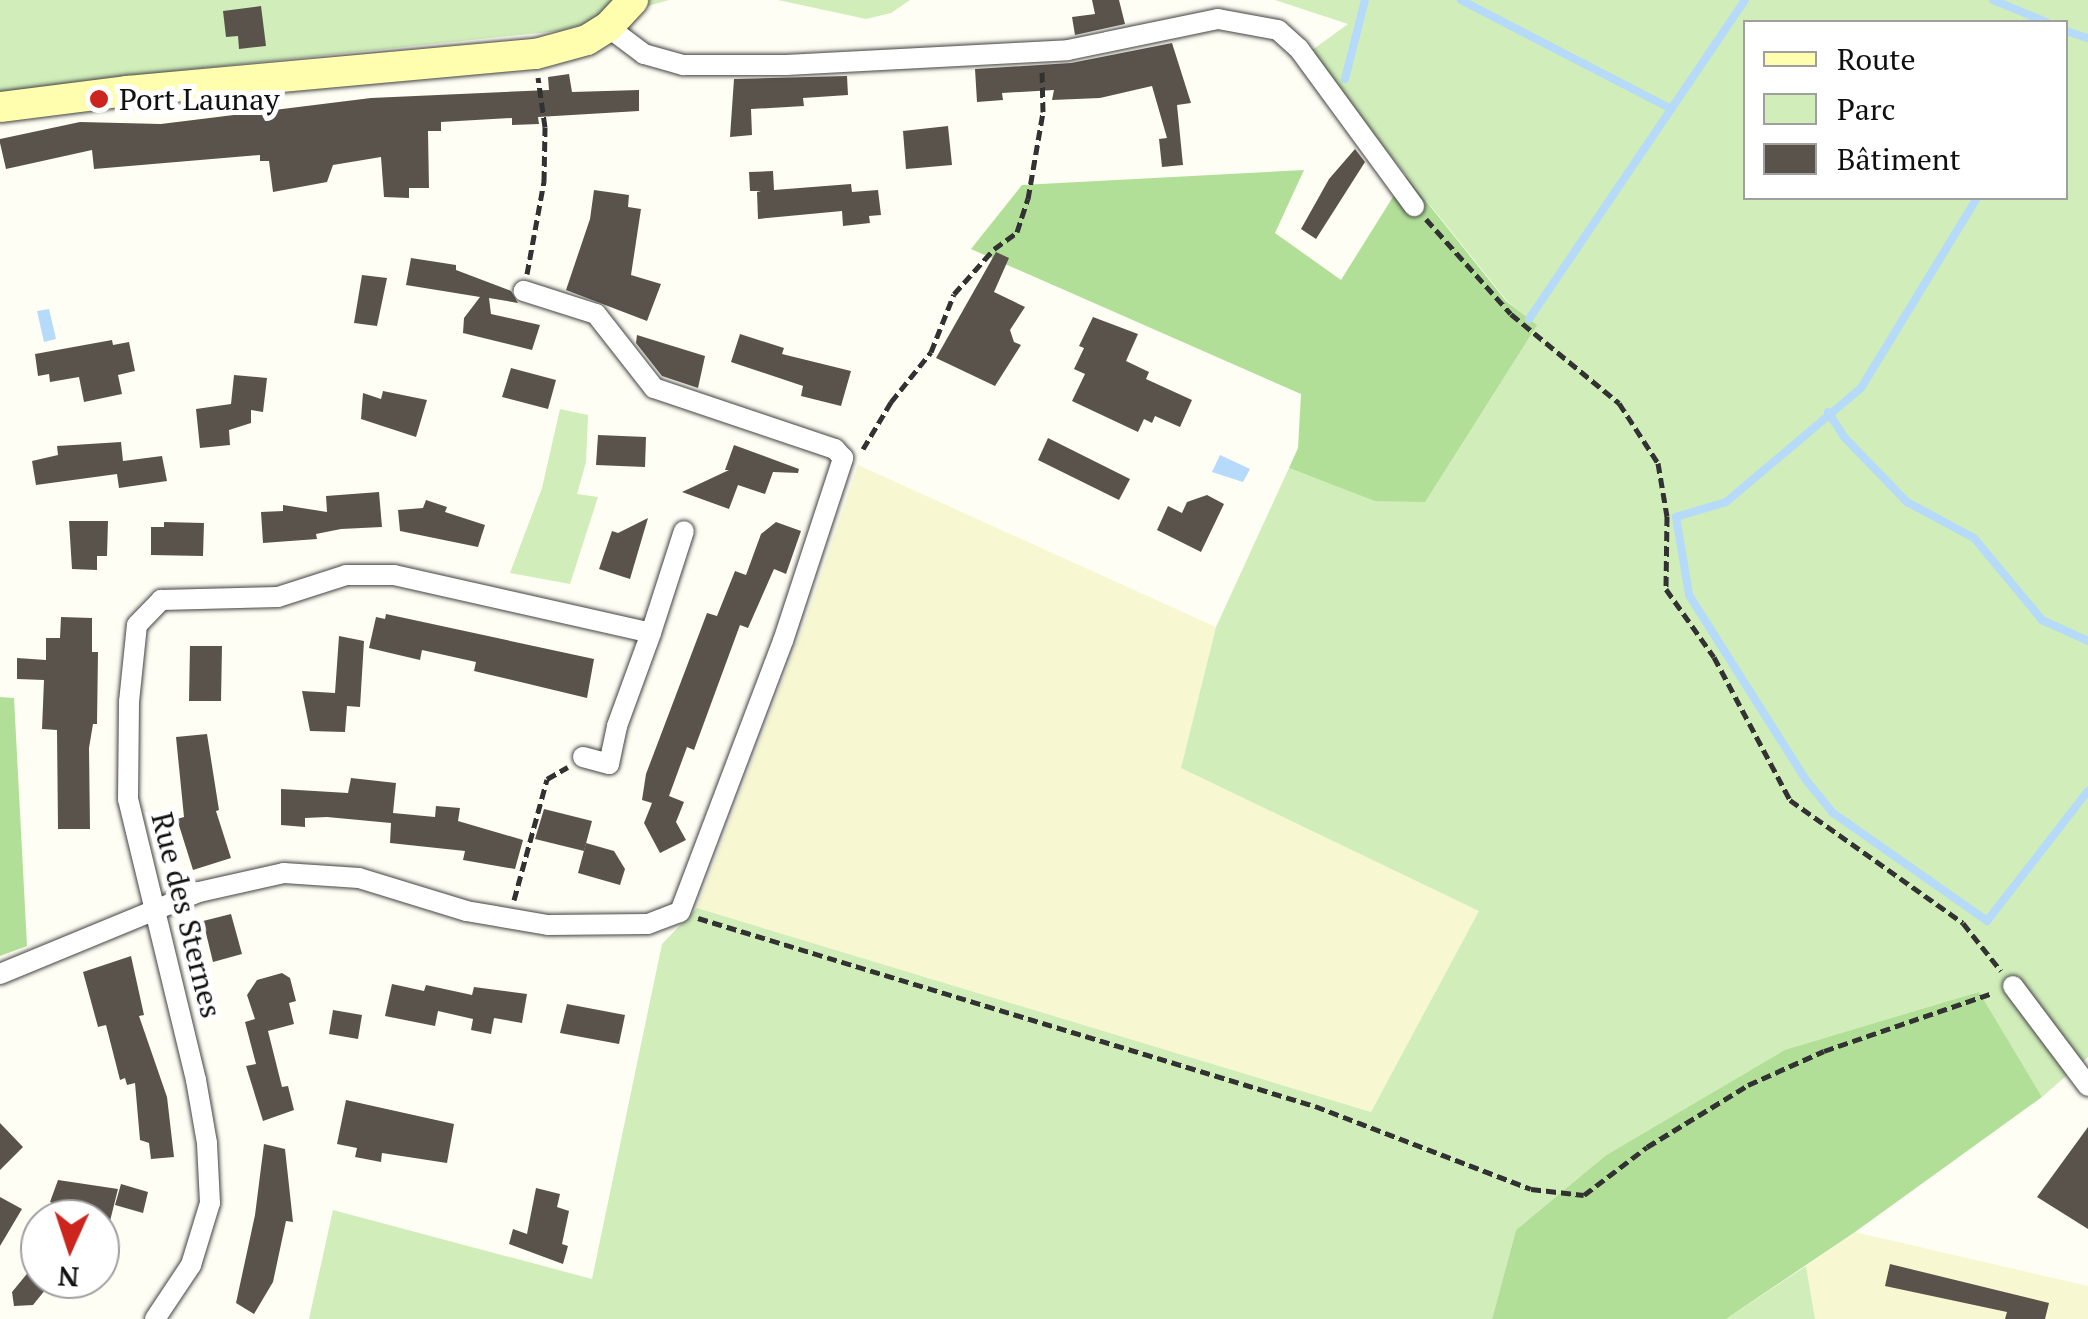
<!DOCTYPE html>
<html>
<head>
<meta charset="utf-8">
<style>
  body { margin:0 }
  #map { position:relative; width:2088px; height:1319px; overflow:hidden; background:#fffef4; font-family:"PT Serif",serif }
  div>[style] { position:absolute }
  .farmland>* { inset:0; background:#f7f8d1 }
  .green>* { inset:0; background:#d0edba }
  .forest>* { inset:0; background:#b1df98 }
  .water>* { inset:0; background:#b5dafa }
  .stream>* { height:8px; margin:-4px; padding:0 4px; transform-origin:4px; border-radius:4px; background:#b5dafa }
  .building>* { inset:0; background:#5a534c }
  .path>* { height:5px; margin-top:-2.5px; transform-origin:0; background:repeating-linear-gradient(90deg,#323232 0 10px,transparent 0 15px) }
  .roads { filter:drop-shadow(0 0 2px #434343) drop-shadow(0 0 2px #434343) }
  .minor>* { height:20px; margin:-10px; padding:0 10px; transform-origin:10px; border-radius:10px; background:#fff }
  .secondary>* { height:30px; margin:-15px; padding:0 15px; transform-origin:15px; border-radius:15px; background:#fffeaf }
  .dots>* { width:28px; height:28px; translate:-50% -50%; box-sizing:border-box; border:5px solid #fff; border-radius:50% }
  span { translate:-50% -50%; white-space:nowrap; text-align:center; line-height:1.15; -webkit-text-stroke:10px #fff; paint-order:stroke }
  .poi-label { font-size:30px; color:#101010 }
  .left { translate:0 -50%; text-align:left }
  .street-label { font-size:30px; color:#101010 }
  .legend { position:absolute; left:1743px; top:20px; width:325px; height:180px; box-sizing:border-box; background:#fff; border:2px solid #9f9f9f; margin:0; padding:12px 18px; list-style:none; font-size:30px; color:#101010 }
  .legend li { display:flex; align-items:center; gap:20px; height:50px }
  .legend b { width:50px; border:2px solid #9f9f9f }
  .north { position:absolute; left:20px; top:1199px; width:100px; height:100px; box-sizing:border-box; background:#fff; border:2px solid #9f9f9f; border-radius:50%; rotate:183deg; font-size:28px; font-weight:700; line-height:40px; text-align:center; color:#101010 }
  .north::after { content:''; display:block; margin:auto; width:35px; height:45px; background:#cb251d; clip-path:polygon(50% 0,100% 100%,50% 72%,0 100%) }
</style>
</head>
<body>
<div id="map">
  <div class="farmland">
    <i style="clip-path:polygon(858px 465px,1216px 627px,1181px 768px,1480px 911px,1371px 1112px,697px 908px,806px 619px)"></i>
    <i style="clip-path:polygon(1855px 1232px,2088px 1286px,2088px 1319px,1815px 1319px,1806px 1266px)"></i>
  </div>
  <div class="green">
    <i style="clip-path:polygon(0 0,669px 0,559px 31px,174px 71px,0 94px)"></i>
    <i style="clip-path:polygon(778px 0,910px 0,891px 13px,866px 19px)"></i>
    <i style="clip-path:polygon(evenodd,1275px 0,2088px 0,2088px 1057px,2042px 1097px,1978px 992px,1605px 1156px,1516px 1230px,1492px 1319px,309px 1319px,333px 1210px,592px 1279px,662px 944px,697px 908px,1371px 1112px,1479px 911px,1181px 768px,1216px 627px,1289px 468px,1375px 500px,1536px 325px,1507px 301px,1308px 53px,1348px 24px,1275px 0,1746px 22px,2066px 22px,2066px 198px,1746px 198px,1746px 22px)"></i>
    <i style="clip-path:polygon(560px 409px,588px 415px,586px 462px,577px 494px,598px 497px,570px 584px,510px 573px,542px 488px)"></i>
    <i style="clip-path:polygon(1806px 1266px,1815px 1319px,1726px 1319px)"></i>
  </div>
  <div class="forest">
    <i style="clip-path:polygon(1304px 170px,1275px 233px,1341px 280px,1406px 176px,1506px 301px,1537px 325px,1425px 502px,1375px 501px,1289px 468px,1298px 448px,1301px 394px,971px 249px,1022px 185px)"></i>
    <i style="clip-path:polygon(0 697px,14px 698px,27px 946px,0 956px)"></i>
    <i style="clip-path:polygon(1979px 992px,2042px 1097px,1855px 1232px,1726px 1319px,1492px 1319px,1516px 1230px,1605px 1156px,1785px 1050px)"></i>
  </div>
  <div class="water">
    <i style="clip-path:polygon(49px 309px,56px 339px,44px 342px,37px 311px)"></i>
    <i style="clip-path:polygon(1220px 455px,1250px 469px,1243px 482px,1212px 472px)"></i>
  </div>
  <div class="stream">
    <i style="left:1461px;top:0;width:237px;rotate:27.4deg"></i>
    <i style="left:1993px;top:0;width:57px;rotate:22.5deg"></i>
    <i style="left:2066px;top:31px;width:23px;rotate:18deg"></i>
    <i style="left:1345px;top:79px;width:81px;rotate:-75.8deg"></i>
    <i style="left:1977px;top:198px;width:223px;rotate:121.4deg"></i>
    <i style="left:1861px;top:388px;width:177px;rotate:139.8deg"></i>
    <i style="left:1726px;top:502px;width:52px;rotate:163.3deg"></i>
    <i style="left:1676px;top:517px;width:79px;rotate:80.5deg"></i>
    <i style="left:1689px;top:595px;width:219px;rotate:57.7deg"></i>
    <i style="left:1806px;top:780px;width:43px;rotate:50.7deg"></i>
    <i style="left:1833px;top:813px;width:188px;rotate:35deg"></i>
    <i style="left:1987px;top:921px;width:165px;rotate:-52.2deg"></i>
    <i style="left:1529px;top:319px;width:385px;rotate:-55.9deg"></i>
    <i style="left:1828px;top:412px;width:30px;rotate:57deg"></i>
    <i style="left:1844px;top:437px;width:91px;rotate:45.9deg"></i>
    <i style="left:1907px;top:502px;width:76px;rotate:28.2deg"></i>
    <i style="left:1974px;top:538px;width:107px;rotate:50.3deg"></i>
    <i style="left:2042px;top:620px;width:51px;rotate:24.5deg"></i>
  </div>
  <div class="building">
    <i style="clip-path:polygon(1092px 0,1119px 0,1125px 24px,1075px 35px,1072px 17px,1095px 14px)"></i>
    <i style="clip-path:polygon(261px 6px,266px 46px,239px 49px,238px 36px,226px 37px,223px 11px)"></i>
    <i style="clip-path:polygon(1172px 43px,1191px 103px,1177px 105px,1183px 165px,1162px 167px,1159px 139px,1167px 138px,1152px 86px,1100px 98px,1052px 100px,1054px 90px,1002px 93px,1003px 100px,977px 102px,975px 69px,1071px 63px)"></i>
    <i style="clip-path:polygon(569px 74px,572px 92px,639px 90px,639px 111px,538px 117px,539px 124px,512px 125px,512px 118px,441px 122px,441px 131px,428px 131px,429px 188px,409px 188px,409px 198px,384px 197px,381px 157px,333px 165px,327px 182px,273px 192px,269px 161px,260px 161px,260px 155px,94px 169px,92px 150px,6px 169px,0 143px,0 139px,80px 122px,161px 124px,371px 98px,549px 90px,548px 77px)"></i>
    <i style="clip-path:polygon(847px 76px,848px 95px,803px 98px,804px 106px,751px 109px,752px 135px,730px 137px,734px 79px)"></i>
    <i style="clip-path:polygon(948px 126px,952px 165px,906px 169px,903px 131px)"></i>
    <i style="clip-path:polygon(1355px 149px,1365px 162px,1316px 239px,1301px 229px,1329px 179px)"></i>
    <i style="clip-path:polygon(773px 171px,774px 190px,851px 184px,852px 192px,878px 190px,881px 215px,869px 216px,870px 223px,843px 226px,842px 211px,758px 219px,757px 192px,761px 191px,750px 191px,749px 172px)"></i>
    <i style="clip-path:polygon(594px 190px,629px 195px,628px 207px,641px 209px,631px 275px,661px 284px,647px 321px,566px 290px,590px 219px)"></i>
    <i style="clip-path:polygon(996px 252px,1009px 258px,994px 292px,1025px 307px,1010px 330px,1014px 342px,1021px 345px,995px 386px,936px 358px)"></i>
    <i style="clip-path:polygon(411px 258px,456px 265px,456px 270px,511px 291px,518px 303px,489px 298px,491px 314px,540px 325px,532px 350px,463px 333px,464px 318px,480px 297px,406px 285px)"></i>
    <i style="clip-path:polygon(362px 275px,387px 278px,377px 326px,354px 323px)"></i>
    <i style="clip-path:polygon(1093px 317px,1138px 334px,1126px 361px,1149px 372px,1146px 379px,1192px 400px,1180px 427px,1155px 416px,1152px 423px,1144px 419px,1138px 432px,1072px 401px,1085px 374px,1074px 369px,1084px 348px,1079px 346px)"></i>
    <i style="clip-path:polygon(740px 334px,784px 348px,782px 354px,851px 371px,841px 406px,801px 396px,803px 386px,731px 362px)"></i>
    <i style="clip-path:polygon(637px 335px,705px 356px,698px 388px,662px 376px,636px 343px)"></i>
    <i style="clip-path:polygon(112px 340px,113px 345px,129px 342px,135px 371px,118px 375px,122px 394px,84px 402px,79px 377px,50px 382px,49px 374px,38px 376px,35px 354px)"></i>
    <i style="clip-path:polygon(511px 368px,556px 380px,548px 409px,502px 397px)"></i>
    <i style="clip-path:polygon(234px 375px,267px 378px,263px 412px,251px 410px,251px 423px,229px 430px,230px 445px,200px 448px,196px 409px,231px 404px)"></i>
    <i style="clip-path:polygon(383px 391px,427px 400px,416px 437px,361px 419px,363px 393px,381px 399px)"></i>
    <i style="clip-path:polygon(598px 435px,646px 437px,645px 467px,596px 465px)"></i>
    <i style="clip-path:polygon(1048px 438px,1130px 479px,1119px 500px,1038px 460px)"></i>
    <i style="clip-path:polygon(121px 442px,123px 461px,162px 456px,167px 481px,119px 488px,117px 474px,36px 485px,32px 461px,58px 455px,57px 446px)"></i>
    <i style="clip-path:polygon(734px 445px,799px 469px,798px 473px,773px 472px,765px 494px,738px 485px,729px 509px,682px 492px,729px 470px,725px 470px)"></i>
    <i style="clip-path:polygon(379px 492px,382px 527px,341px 529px,316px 534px,317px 539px,263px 543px,261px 512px,283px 511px,283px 505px,327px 512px,326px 496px)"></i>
    <i style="clip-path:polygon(1207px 495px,1224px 504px,1201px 552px,1157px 530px,1168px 506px,1182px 513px,1187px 502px)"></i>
    <i style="clip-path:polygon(426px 500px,447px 507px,445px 512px,485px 525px,478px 547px,400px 531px,398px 510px,423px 508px)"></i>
    <i style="clip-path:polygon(648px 518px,630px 579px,599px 569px,612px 531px,618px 533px)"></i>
    <i style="clip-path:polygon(69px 521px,108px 521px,107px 556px,97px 556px,97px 570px,72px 569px)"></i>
    <i style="clip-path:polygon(164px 522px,204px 523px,203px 556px,151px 555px,151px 527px,164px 527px)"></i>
    <i style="clip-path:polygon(776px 522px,801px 531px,786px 574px,774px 569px,748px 628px,740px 625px,694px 750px,687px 747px,669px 796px,684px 802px,676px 822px,686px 840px,660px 853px,644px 823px,652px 803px,642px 800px,646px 774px,707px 613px,717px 616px,735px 571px,746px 575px,761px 534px)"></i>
    <i style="clip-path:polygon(386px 614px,594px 659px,587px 698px,474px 671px,476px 662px,422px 650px,420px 660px,369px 648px,376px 617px,385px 619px)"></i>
    <i style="clip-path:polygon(61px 617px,92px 618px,92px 652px,98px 652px,97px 724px,93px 724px,89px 748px,90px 829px,58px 829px,57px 730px,42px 729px,44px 680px,17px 679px,17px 658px,46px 660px,46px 638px,60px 638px)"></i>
    <i style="clip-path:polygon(339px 636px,364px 641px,360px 707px,347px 706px,345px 732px,310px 731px,302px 691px,335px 693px)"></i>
    <i style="clip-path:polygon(190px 646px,222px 646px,221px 701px,189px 701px)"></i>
    <i style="clip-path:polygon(207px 734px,219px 810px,216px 811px,231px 858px,193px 870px,177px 819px,184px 817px,176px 737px)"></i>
    <i style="clip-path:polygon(351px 778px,396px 783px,393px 813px,435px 817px,436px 806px,460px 808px,458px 821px,523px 840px,515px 869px,463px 860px,465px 851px,390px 843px,391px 823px,327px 817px,305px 818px,305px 827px,281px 825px,281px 789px,348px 793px)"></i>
    <i style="clip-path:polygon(544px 809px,592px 821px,584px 851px,535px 839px)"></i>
    <i style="clip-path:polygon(586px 843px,614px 851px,625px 869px,620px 885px,578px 873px)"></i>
    <i style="clip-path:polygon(231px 914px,242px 954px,213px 962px,203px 921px)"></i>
    <i style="clip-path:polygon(131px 956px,144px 1015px,139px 1016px,167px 1097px,174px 1157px,151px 1159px,149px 1143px,140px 1140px,135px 1083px,127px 1085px,125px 1078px,120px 1080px,106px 1025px,98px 1027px,83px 972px)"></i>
    <i style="clip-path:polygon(282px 973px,290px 978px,296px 1001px,289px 1003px,294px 1024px,268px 1031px,282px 1087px,288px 1086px,294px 1110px,263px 1121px,246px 1066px,256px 1064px,245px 1022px,255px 1019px,247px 995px,257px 980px)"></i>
    <i style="clip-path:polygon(392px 984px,424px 991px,426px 985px,472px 995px,474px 987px,527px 994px,522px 1023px,494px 1018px,491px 1034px,471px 1030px,473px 1019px,438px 1011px,435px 1026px,385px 1016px)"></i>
    <i style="clip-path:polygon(567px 1004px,625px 1015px,619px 1044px,560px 1033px)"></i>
    <i style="clip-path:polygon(333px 1010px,362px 1015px,358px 1039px,329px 1034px)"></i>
    <i style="clip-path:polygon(346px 1100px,454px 1124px,447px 1163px,382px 1153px,381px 1162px,355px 1157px,357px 1148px,337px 1144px)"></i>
    <i style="clip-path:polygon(0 1123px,23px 1147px,0 1170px)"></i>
    <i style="clip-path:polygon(2088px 1127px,2088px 1229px,2037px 1197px)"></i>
    <i style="clip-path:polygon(264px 1144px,285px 1149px,293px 1222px,286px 1221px,273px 1282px,254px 1314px,236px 1303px,255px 1215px)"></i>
    <i style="clip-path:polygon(58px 1180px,118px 1189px,108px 1229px,100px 1225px,100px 1219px,86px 1219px,50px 1202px)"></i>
    <i style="clip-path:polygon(121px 1184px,148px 1192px,143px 1213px,115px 1205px)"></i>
    <i style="clip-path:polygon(536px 1188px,560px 1194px,557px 1207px,569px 1211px,562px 1244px,568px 1246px,563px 1264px,509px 1244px,513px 1229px,527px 1234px)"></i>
    <i style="clip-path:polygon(0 1197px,22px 1209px,0 1246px)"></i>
    <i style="clip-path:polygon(40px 1258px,40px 1279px,54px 1279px,33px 1305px,14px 1306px,12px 1292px)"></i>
    <i style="clip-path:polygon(1890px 1264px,2049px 1303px,2045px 1319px,2005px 1319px,2007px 1312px,1885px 1286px)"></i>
  </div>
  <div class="path">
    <i style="left:1426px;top:219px;width:127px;rotate:48.2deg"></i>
    <i style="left:1511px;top:314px;width:140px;rotate:39.5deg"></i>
    <i style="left:1619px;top:403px;width:72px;rotate:57deg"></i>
    <i style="left:1658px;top:463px;width:54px;rotate:80.4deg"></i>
    <i style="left:1667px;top:516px;width:73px;rotate:90.8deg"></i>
    <i style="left:1666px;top:589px;width:83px;rotate:54.8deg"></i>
    <i style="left:1714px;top:657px;width:162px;rotate:62deg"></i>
    <i style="left:1790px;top:800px;width:212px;rotate:35.4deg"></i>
    <i style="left:1963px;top:923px;width:61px;rotate:51.6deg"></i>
    <i style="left:527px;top:274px;width:95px;rotate:-79.6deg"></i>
    <i style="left:544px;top:181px;width:54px;rotate:-88.9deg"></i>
    <i style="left:545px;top:127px;width:50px;rotate:-98deg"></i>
    <i style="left:863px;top:449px;width:55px;rotate:-59.2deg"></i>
    <i style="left:891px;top:402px;width:64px;rotate:-51.3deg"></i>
    <i style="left:931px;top:352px;width:62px;rotate:-68.4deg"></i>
    <i style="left:954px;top:294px;width:60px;rotate:-48.4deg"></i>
    <i style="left:994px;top:249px;width:29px;rotate:-36deg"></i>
    <i style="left:1017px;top:232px;width:35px;rotate:-72deg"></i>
    <i style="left:1028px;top:199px;width:88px;rotate:-80.2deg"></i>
    <i style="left:1043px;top:112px;width:41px;rotate:-91.4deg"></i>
    <i style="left:514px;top:900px;width:125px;rotate:-74.7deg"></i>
    <i style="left:547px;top:779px;width:24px;rotate:-30deg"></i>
    <i style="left:698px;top:918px;width:645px;rotate:16.95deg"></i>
    <i style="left:1315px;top:1106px;width:231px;rotate:21deg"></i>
    <i style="left:1531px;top:1189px;width:53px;rotate:6.5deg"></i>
    <i style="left:1584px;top:1195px;width:79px;rotate:-37.3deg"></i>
    <i style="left:1647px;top:1147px;width:119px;rotate:-31.5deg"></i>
    <i style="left:1748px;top:1085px;width:83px;rotate:-24.1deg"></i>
    <i style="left:1824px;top:1051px;width:178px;rotate:-19deg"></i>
  </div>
  <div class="roads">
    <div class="minor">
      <i style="left:608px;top:27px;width:45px;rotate:36.9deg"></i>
      <i style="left:644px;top:54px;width:41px;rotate:15.8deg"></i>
      <i style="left:683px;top:65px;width:103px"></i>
      <i style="left:786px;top:65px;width:282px;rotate:-3deg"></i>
      <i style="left:1068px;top:50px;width:153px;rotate:-11.7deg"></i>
      <i style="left:1218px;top:19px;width:61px;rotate:10.4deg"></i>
      <i style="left:1278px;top:30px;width:28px;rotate:42deg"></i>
      <i style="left:1299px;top:49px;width:195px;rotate:53.8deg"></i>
      <i style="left:583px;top:757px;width:27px;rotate:15deg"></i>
      <i style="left:609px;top:764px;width:39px;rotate:-78deg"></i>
      <i style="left:617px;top:726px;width:99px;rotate:-69.9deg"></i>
      <i style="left:0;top:974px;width:215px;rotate:-22.4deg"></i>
      <i style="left:199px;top:892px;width:87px;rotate:-12.6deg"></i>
      <i style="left:284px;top:873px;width:75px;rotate:3.8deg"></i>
      <i style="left:359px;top:878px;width:112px;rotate:17.1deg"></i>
      <i style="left:466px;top:911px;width:83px;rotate:9.7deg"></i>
      <i style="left:548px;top:925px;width:100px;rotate:-0.6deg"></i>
      <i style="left:648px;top:924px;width:34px;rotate:-21deg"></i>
      <i style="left:680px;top:912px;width:290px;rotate:-69.2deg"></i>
      <i style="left:783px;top:641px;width:193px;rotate:-71.8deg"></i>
      <i style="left:843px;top:458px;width:12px;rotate:-132deg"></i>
      <i style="left:835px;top:449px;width:191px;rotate:-161.4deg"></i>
      <i style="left:654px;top:388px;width:94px;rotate:-128.1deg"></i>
      <i style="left:596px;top:314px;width:76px;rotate:-162.3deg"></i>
      <i style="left:2013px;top:986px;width:125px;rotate:53.1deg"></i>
      <i style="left:155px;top:1319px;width:65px;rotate:-56.3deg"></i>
      <i style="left:191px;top:1265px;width:65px;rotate:-73deg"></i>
      <i style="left:210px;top:1203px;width:60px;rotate:-92.9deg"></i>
      <i style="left:207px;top:1143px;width:64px;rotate:-99.9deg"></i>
      <i style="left:196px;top:1080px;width:289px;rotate:-103.6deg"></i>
      <i style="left:128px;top:799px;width:97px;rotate:-89.4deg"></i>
      <i style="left:129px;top:702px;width:77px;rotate:-84.1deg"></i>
      <i style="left:137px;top:625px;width:35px;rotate:-46deg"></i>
      <i style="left:161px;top:600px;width:117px;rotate:-1.5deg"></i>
      <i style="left:278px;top:597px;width:71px;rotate:-17.9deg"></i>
      <i style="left:346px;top:575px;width:48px"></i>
      <i style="left:394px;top:575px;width:263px;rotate:12.7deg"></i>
      <i style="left:651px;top:633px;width:107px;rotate:-72.1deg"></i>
    </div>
    <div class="secondary">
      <i style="left:0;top:107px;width:128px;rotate:-7.2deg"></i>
      <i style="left:127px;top:91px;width:411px;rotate:-5.2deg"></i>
      <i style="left:536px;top:54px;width:53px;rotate:-15.4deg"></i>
      <i style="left:587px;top:40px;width:25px;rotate:-32deg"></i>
      <i style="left:608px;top:27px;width:37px;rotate:-47deg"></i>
    </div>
  </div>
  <div class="dots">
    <i style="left:99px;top:99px;background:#cb251d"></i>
  </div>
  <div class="poi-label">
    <span class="left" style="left:119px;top:99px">Port Launay</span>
  </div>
  <div class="street-label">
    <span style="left:187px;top:915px;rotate:76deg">Rue des Sternes</span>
  </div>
  <ul class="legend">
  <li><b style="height:12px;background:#fffeaf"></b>Route</li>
  <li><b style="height:28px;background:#d0edba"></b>Parc</li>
  <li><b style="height:28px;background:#5a534c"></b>Bâtiment</li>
  </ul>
  <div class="north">N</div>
</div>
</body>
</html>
